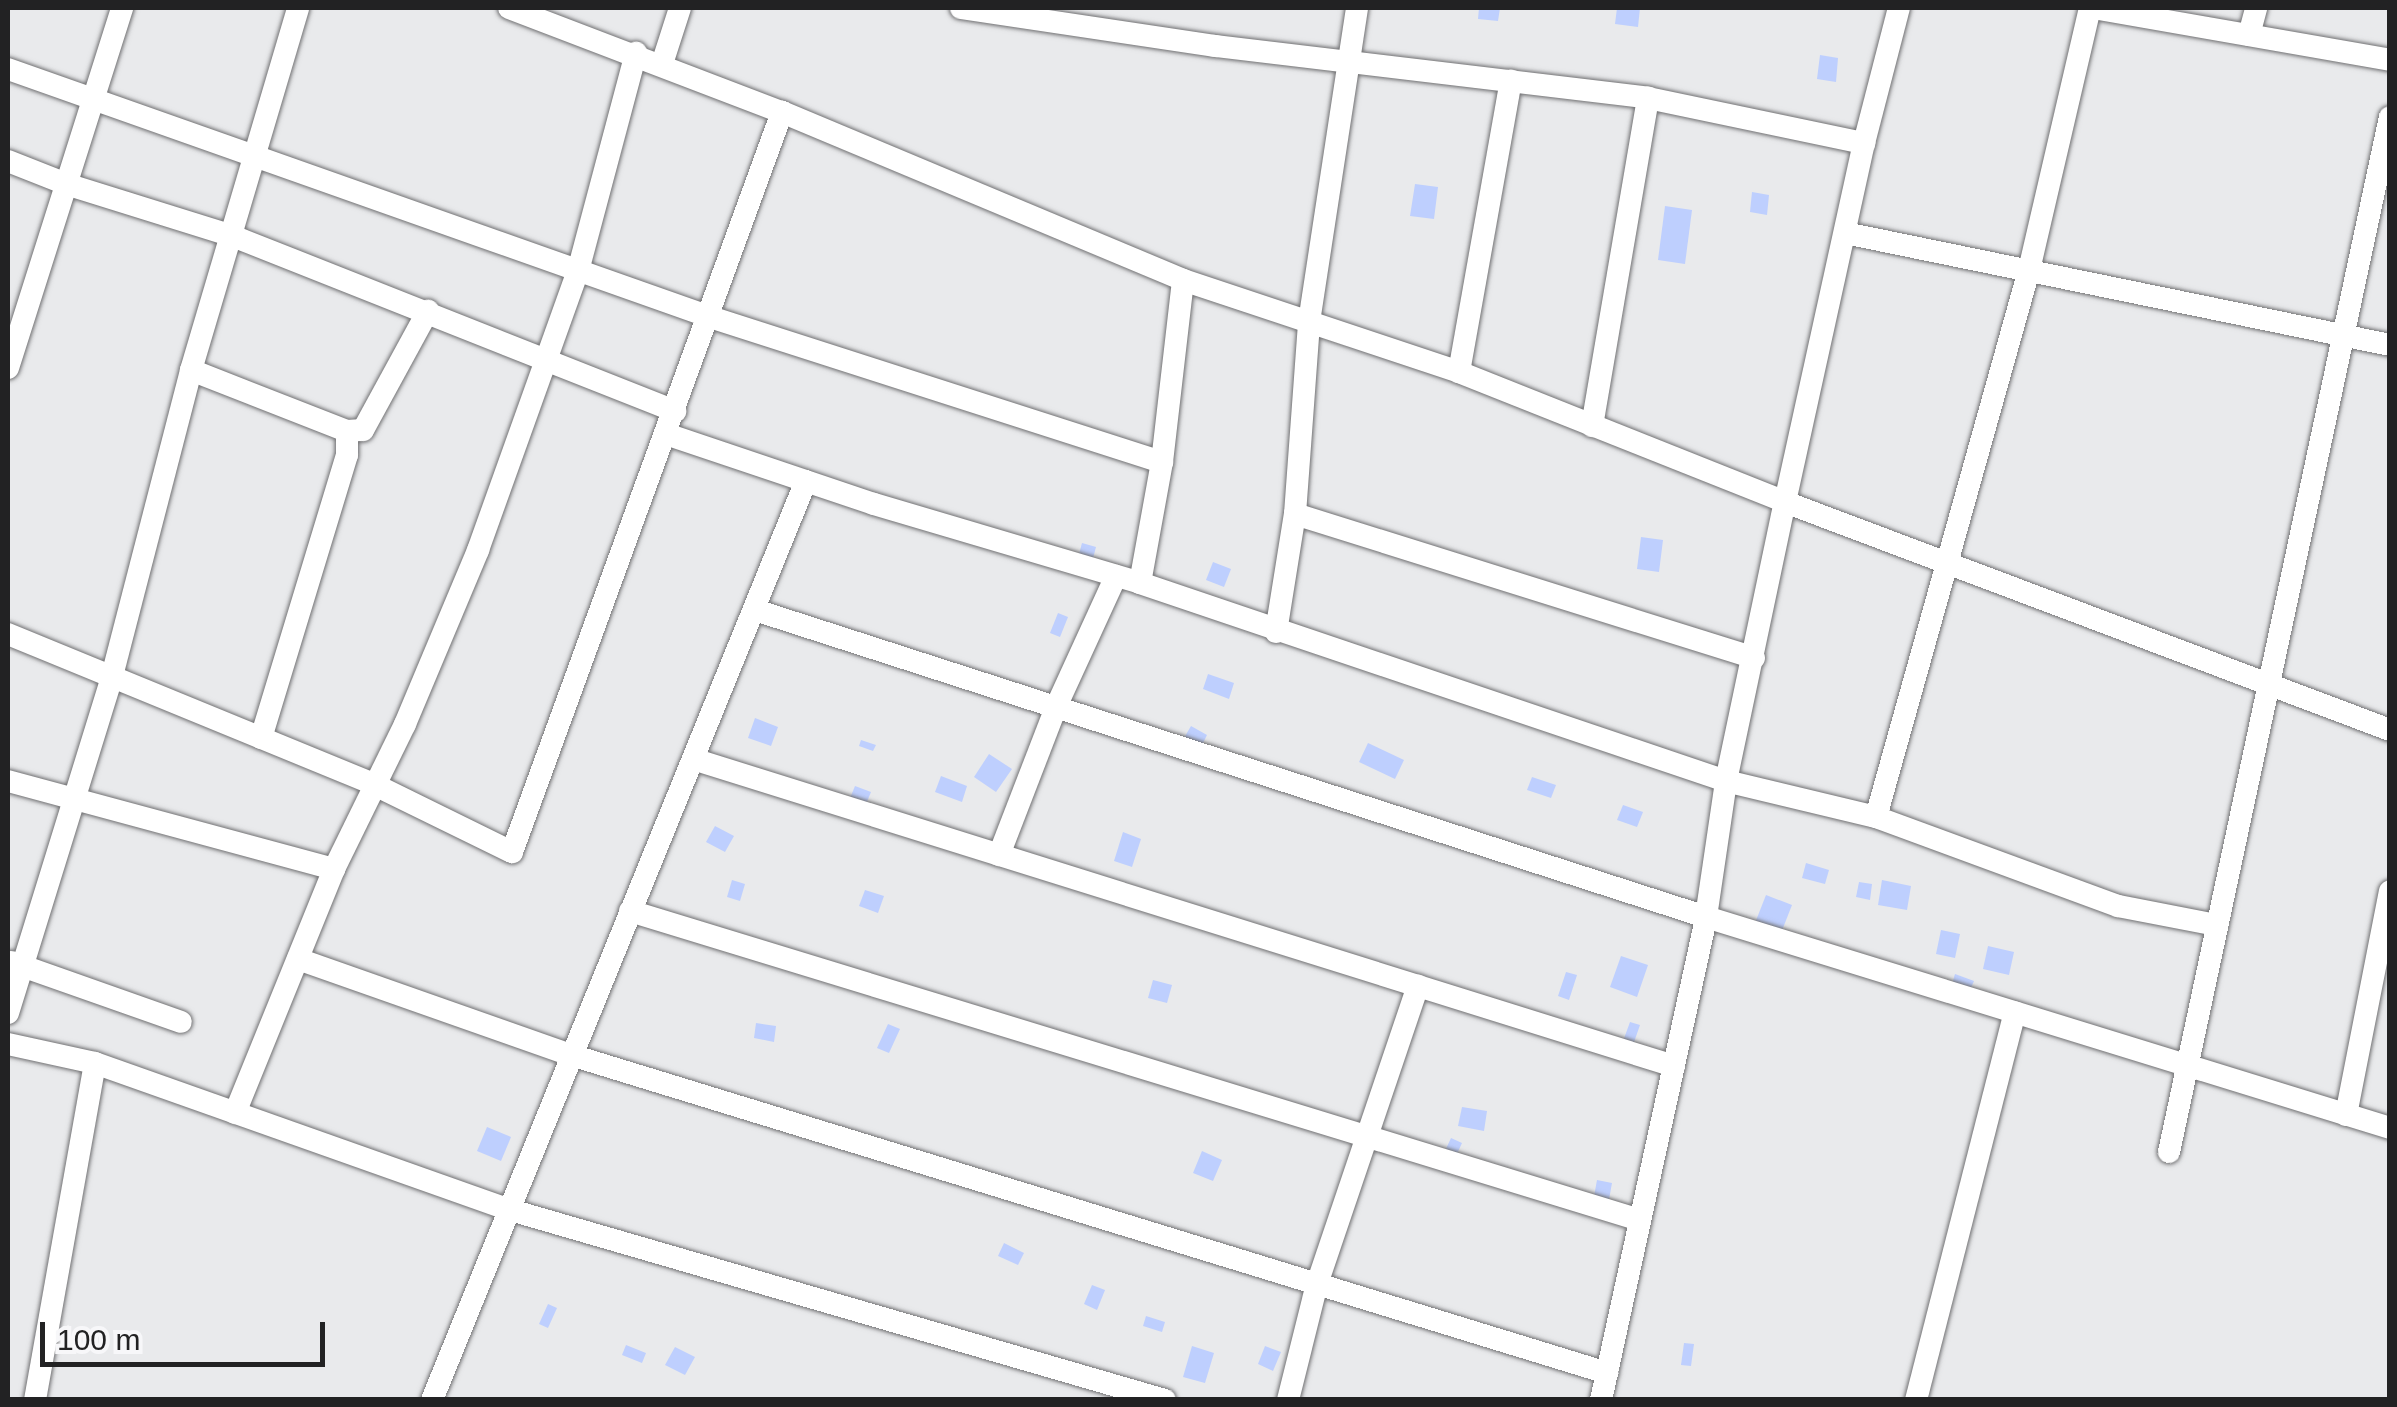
<!DOCTYPE html>
<html>
<head>
<meta charset="utf-8">
<style>
  body { margin:0 }
  #map { position:relative; width:2397px; height:1407px; overflow:hidden; background:#e9eaec; font-family:Helvetica,sans-serif }
  div>[style] { position:absolute }
  .building>* { inset:0; background:#becffe }
  .roads { filter:drop-shadow(0 0 2px #707072) drop-shadow(0 0 2px #707072) }
  .minor>* { height:22px; margin:-11px; padding:0 11px; transform-origin:11px; border-radius:11px; background:#fff }
  span { translate:-50% -50%; white-space:nowrap; text-align:center; line-height:1.15; -webkit-text-stroke:10px #f7f7f9; paint-order:stroke }
  .frame { position:absolute; inset:0; border:10px solid #222223; pointer-events:none }
  .scale { position:absolute; left:40px; top:1322px; width:285px; height:45px; box-sizing:border-box; border:5px solid #222223; border-top:0; padding-left:12px; font-size:30px; line-height:35px; white-space:nowrap; color:#222223; -webkit-text-stroke:8px #f7f7f9; paint-order:stroke }
</style>
</head>
<body>
<div id="map">
  <div class="building">
    <i style="clip-path:polygon(1479px 8px,1500px 8px,1498px 21px,1478px 19px)"></i>
    <i style="clip-path:polygon(1617px 8px,1640px 8px,1638px 27px,1615px 24px)"></i>
    <i style="clip-path:polygon(1820px 55px,1838px 58px,1836px 82px,1817px 79px)"></i>
    <i style="clip-path:polygon(1415px 184px,1438px 187px,1434px 219px,1410px 216px)"></i>
    <i style="clip-path:polygon(1752px 192px,1769px 195px,1767px 215px,1750px 212px)"></i>
    <i style="clip-path:polygon(1665px 206px,1692px 210px,1685px 264px,1658px 260px)"></i>
    <i style="clip-path:polygon(1641px 537px,1663px 540px,1659px 572px,1637px 569px)"></i>
    <i style="clip-path:polygon(1082px 543px,1096px 547px,1092px 562px,1078px 558px)"></i>
    <i style="clip-path:polygon(1213px 562px,1231px 569px,1224px 587px,1206px 580px)"></i>
    <i style="clip-path:polygon(1058px 613px,1068px 617px,1060px 637px,1050px 633px)"></i>
    <i style="clip-path:polygon(1208px 674px,1234px 683px,1229px 699px,1203px 689px)"></i>
    <i style="clip-path:polygon(755px 718px,778px 727px,771px 746px,748px 738px)"></i>
    <i style="clip-path:polygon(1191px 726px,1207px 735px,1201px 747px,1184px 738px)"></i>
    <i style="clip-path:polygon(861px 740px,876px 745px,873px 751px,859px 746px)"></i>
    <i style="clip-path:polygon(1368px 743px,1404px 760px,1395px 779px,1359px 762px)"></i>
    <i style="clip-path:polygon(989px 754px,1012px 769px,996px 792px,974px 777px)"></i>
    <i style="clip-path:polygon(941px 776px,967px 786px,962px 802px,935px 792px)"></i>
    <i style="clip-path:polygon(1532px 777px,1556px 785px,1551px 798px,1527px 790px)"></i>
    <i style="clip-path:polygon(855px 786px,871px 792px,864px 809px,848px 803px)"></i>
    <i style="clip-path:polygon(1623px 805px,1643px 812px,1637px 827px,1617px 820px)"></i>
    <i style="clip-path:polygon(715px 826px,734px 836px,725px 852px,706px 842px)"></i>
    <i style="clip-path:polygon(1123px 832px,1141px 839px,1132px 867px,1114px 861px)"></i>
    <i style="clip-path:polygon(1806px 863px,1829px 870px,1825px 884px,1802px 878px)"></i>
    <i style="clip-path:polygon(732px 880px,745px 884px,740px 901px,727px 897px)"></i>
    <i style="clip-path:polygon(1882px 880px,1911px 886px,1907px 910px,1878px 905px)"></i>
    <i style="clip-path:polygon(1859px 882px,1872px 884px,1870px 900px,1856px 897px)"></i>
    <i style="clip-path:polygon(865px 890px,884px 896px,878px 913px,859px 906px)"></i>
    <i style="clip-path:polygon(1766px 895px,1792px 905px,1781px 933px,1755px 923px)"></i>
    <i style="clip-path:polygon(1941px 930px,1960px 934px,1955px 958px,1936px 954px)"></i>
    <i style="clip-path:polygon(1988px 946px,2014px 952px,2009px 975px,1983px 969px)"></i>
    <i style="clip-path:polygon(1621px 956px,1648px 965px,1637px 997px,1610px 987px)"></i>
    <i style="clip-path:polygon(1566px 972px,1577px 975px,1569px 1000px,1558px 996px)"></i>
    <i style="clip-path:polygon(1955px 974px,1974px 981px,1970px 990px,1952px 984px)"></i>
    <i style="clip-path:polygon(1153px 980px,1172px 985px,1167px 1003px,1148px 998px)"></i>
    <i style="clip-path:polygon(1630px 1022px,1640px 1025px,1632px 1048px,1622px 1044px)"></i>
    <i style="clip-path:polygon(756px 1023px,776px 1026px,774px 1042px,754px 1038px)"></i>
    <i style="clip-path:polygon(888px 1024px,900px 1029px,889px 1053px,877px 1048px)"></i>
    <i style="clip-path:polygon(1462px 1107px,1487px 1111px,1484px 1131px,1458px 1126px)"></i>
    <i style="clip-path:polygon(487px 1127px,511px 1137px,501px 1161px,477px 1151px)"></i>
    <i style="clip-path:polygon(1451px 1138px,1462px 1143px,1455px 1158px,1444px 1153px)"></i>
    <i style="clip-path:polygon(1202px 1151px,1222px 1160px,1213px 1181px,1193px 1173px)"></i>
    <i style="clip-path:polygon(1597px 1180px,1612px 1183px,1608px 1205px,1593px 1202px)"></i>
    <i style="clip-path:polygon(1004px 1243px,1024px 1253px,1018px 1265px,998px 1256px)"></i>
    <i style="clip-path:polygon(1092px 1285px,1105px 1290px,1097px 1310px,1084px 1304px)"></i>
    <i style="clip-path:polygon(548px 1304px,557px 1308px,548px 1328px,539px 1324px)"></i>
    <i style="clip-path:polygon(1146px 1316px,1165px 1322px,1162px 1332px,1143px 1326px)"></i>
    <i style="clip-path:polygon(1684px 1343px,1694px 1344px,1691px 1366px,1681px 1365px)"></i>
    <i style="clip-path:polygon(626px 1345px,646px 1353px,642px 1363px,622px 1355px)"></i>
    <i style="clip-path:polygon(1192px 1346px,1214px 1353px,1205px 1383px,1183px 1377px)"></i>
    <i style="clip-path:polygon(1265px 1346px,1281px 1352px,1273px 1371px,1258px 1364px)"></i>
    <i style="clip-path:polygon(675px 1347px,695px 1357px,685px 1375px,665px 1365px)"></i>
  </div>
  <div class="roads">
    <div class="minor">
      <i style="left:509px;top:8px;width:292px;rotate:20.9deg"></i>
      <i style="left:782px;top:112px;width:435px;rotate:22.7deg"></i>
      <i style="left:1183px;top:280px;width:291px;rotate:18.4deg"></i>
      <i style="left:1459px;top:372px;width:351px;rotate:21.7deg"></i>
      <i style="left:1785px;top:502px;width:647px;rotate:20.65deg"></i>
      <i style="left:961px;top:8px;width:257px;rotate:8.5deg"></i>
      <i style="left:1215px;top:46px;width:436px;rotate:6.8deg"></i>
      <i style="left:1648px;top:98px;width:221px;rotate:11.8deg"></i>
      <i style="left:2093px;top:8px;width:302px;rotate:9.9deg"></i>
      <i style="left:2249px;top:35px;width:28px;rotate:-75deg"></i>
      <i style="left:662px;top:64px;width:59px;rotate:-72.2deg"></i>
      <i style="left:8px;top:69px;width:745px;rotate:19.46deg"></i>
      <i style="left:710px;top:317px;width:475px;rotate:17.8deg"></i>
      <i style="left:8px;top:161px;width:62px;rotate:21.6deg"></i>
      <i style="left:66px;top:184px;width:172px;rotate:17.3deg"></i>
      <i style="left:230px;top:235px;width:479px;rotate:21.6deg"></i>
      <i style="left:1845px;top:233px;width:556px;rotate:11.61deg"></i>
      <i style="left:8px;top:368px;width:378px;rotate:-72.4deg"></i>
      <i style="left:191px;top:370px;width:168px;rotate:21.4deg"></i>
      <i style="left:1459px;top:372px;width:296px;rotate:-79.9deg"></i>
      <i style="left:1592px;top:426px;width:333px;rotate:-80.3deg"></i>
      <i style="left:666px;top:434px;width:219px;rotate:18.6deg"></i>
      <i style="left:874px;top:504px;width:277px;rotate:16.5deg"></i>
      <i style="left:1140px;top:583px;width:619px;rotate:18.67deg"></i>
      <i style="left:1726px;top:781px;width:154px;rotate:13.5deg"></i>
      <i style="left:1876px;top:817px;width:258px;rotate:20.2deg"></i>
      <i style="left:2118px;top:906px;width:101px;rotate:10.9deg"></i>
      <i style="left:1295px;top:514px;width:481px;rotate:17.4deg"></i>
      <i style="left:1140px;top:583px;width:123px;rotate:-79.7deg"></i>
      <i style="left:1162px;top:462px;width:183px;rotate:-83.4deg"></i>
      <i style="left:755px;top:610px;width:999px;rotate:17.89deg"></i>
      <i style="left:1706px;top:917px;width:716px;rotate:17.14deg"></i>
      <i style="left:1276px;top:632px;width:120px;rotate:-80.9deg"></i>
      <i style="left:1295px;top:514px;width:193px;rotate:-85.8deg"></i>
      <i style="left:1309px;top:322px;width:318px;rotate:-81.3deg"></i>
      <i style="left:8px;top:634px;width:395px;rotate:22.3deg"></i>
      <i style="left:373px;top:784px;width:155px;rotate:26.1deg"></i>
      <i style="left:512px;top:852px;width:788px;rotate:-69.95deg"></i>
      <i style="left:261px;top:738px;width:296px;rotate:-73.1deg"></i>
      <i style="left:347px;top:455px;width:24px;rotate:-90deg"></i>
      <i style="left:347px;top:431px;width:16px;rotate:-4deg"></i>
      <i style="left:363px;top:430px;width:136px;rotate:-61.4deg"></i>
      <i style="left:693px;top:759px;width:1028px;rotate:17.38deg"></i>
      <i style="left:8px;top:781px;width:338px;rotate:15.1deg"></i>
      <i style="left:1876px;top:817px;width:568px;rotate:-74.37deg"></i>
      <i style="left:2029px;top:270px;width:269px;rotate:-76.9deg"></i>
      <i style="left:999px;top:855px;width:159px;rotate:-68.9deg"></i>
      <i style="left:1056px;top:707px;width:144px;rotate:-65.4deg"></i>
      <i style="left:630px;top:911px;width:1056px;rotate:17.01deg"></i>
      <i style="left:298px;top:959px;width:289px;rotate:19.4deg"></i>
      <i style="left:571px;top:1055px;width:1084px;rotate:17.06deg"></i>
      <i style="left:11px;top:962px;width:180px;rotate:19.4deg"></i>
      <i style="left:8px;top:1013px;width:353px;rotate:-72.8deg"></i>
      <i style="left:112px;top:676px;width:316px;rotate:-75.5deg"></i>
      <i style="left:191px;top:370px;width:377px;rotate:-73.5deg"></i>
      <i style="left:8px;top:1044px;width:89px;rotate:12.3deg"></i>
      <i style="left:95px;top:1063px;width:437px;rotate:19.5deg"></i>
      <i style="left:507px;top:1209px;width:685px;rotate:16.19deg"></i>
      <i style="left:235px;top:1113px;width:263px;rotate:-67.9deg"></i>
      <i style="left:334px;top:869px;width:161px;rotate:-63.9deg"></i>
      <i style="left:405px;top:724px;width:189px;rotate:-67.2deg"></i>
      <i style="left:478px;top:550px;width:296px;rotate:-70.3deg"></i>
      <i style="left:578px;top:271px;width:226px;rotate:-75.1deg"></i>
      <i style="left:2346px;top:1115px;width:228px;rotate:-78.9deg"></i>
      <i style="left:2169px;top:1152px;width:1058px;rotate:-77.95deg"></i>
      <i style="left:35px;top:1400px;width:342px;rotate:-79.9deg"></i>
      <i style="left:432px;top:1400px;width:992px;rotate:-67.86deg"></i>
      <i style="left:1288px;top:1400px;width:120px;rotate:-76deg"></i>
      <i style="left:1317px;top:1284px;width:315px;rotate:-71.3deg"></i>
      <i style="left:1601px;top:1400px;width:494px;rotate:-77.7deg"></i>
      <i style="left:1706px;top:917px;width:137px;rotate:-81.6deg"></i>
      <i style="left:1726px;top:781px;width:285px;rotate:-78.1deg"></i>
      <i style="left:1785px;top:502px;width:368px;rotate:-77.6deg"></i>
      <i style="left:1864px;top:143px;width:139px;rotate:-75.5deg"></i>
      <i style="left:1916px;top:1400px;width:400px;rotate:-75.7deg"></i>
    </div>
  </div>
  <div class="frame"></div>
  <div class="scale">100 m</div>
</div>
</body>
</html>
